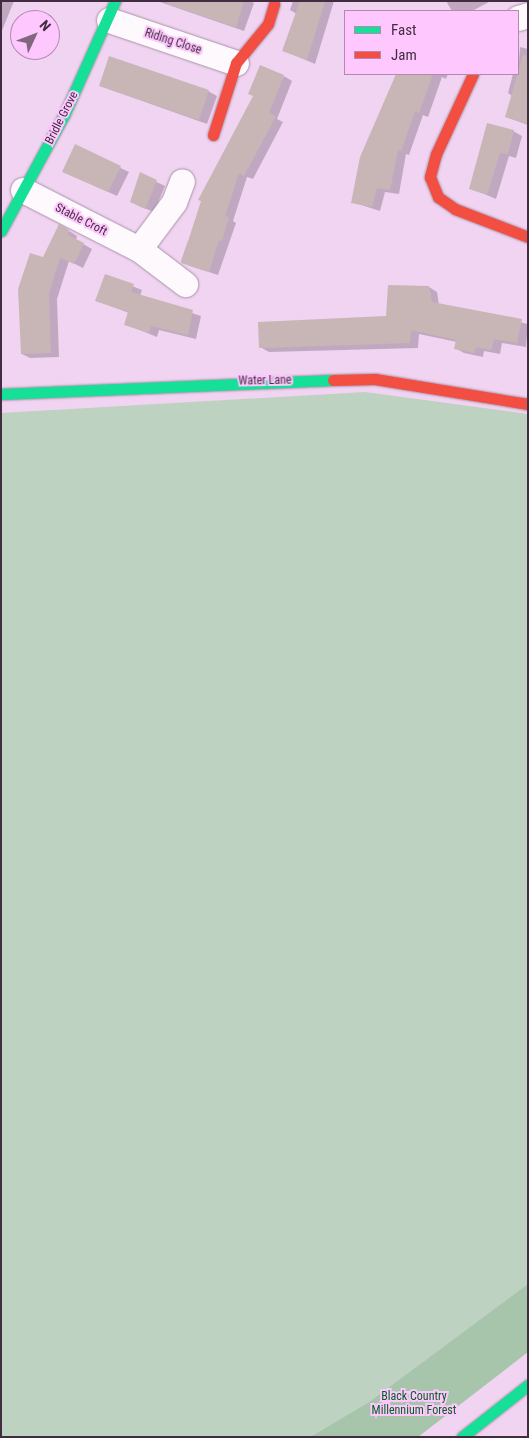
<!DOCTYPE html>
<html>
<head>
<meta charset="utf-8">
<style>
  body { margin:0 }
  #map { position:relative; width:529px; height:1438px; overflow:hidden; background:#f1d4f1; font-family:"Roboto Condensed",sans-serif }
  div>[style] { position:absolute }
  .green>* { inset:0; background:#bdd2c0 }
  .forest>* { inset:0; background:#a6c5ab }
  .shadow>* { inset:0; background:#0003 }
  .building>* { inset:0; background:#c8b6b6 }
  .roads { filter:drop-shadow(0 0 1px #a993a9) drop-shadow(0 0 1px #a993a9) }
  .street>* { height:25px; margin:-12.5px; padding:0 12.5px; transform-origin:12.5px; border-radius:12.5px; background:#fdf9fd }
  .fast>* { height:11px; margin:-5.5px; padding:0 5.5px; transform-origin:5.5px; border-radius:5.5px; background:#16e098 }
  .jam>* { height:11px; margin:-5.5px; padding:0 5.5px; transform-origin:5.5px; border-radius:5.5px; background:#f24e42 }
  span { translate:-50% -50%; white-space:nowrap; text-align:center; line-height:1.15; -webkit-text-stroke:4px #fec7fd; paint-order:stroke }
  .street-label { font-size:12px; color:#422c42 }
  .park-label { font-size:12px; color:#026120 }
  .frame { position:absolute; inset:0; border:2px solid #422c42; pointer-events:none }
  .legend { position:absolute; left:344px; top:10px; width:175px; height:65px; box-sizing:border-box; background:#fec7fd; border:1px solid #b389b2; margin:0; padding:6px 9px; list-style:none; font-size:15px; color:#422c42 }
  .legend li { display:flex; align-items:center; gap:10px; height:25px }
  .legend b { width:25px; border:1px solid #b389b2 }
  .north { position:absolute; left:10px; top:10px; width:50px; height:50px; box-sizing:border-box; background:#fec7fd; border:1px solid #b389b2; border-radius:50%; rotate:47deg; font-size:14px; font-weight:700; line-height:20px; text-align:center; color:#422c42 }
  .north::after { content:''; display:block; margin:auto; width:18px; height:22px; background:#7f677f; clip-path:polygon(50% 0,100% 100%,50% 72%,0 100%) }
</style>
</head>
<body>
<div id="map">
  <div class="green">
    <i style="clip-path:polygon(365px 392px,528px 414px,528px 1284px,369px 1402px,310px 1437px,1px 1437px,1px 413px)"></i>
  </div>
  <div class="forest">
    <i style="clip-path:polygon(528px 1284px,528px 1352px,418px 1437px,310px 1437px,369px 1402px)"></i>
  </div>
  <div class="shadow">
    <i style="clip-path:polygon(1px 1px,14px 1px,1px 33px)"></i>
    <i style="clip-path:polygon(157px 1px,250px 1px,254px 3px,244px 31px)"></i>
    <i style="clip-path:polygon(293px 1px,334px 1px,315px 64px,284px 51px,297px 14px,290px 10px)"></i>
    <i style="clip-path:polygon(446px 1px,491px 1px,472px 11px,452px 11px)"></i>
    <i style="clip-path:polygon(520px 47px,528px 49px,528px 125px,506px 117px,512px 96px,508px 93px,513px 74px,518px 74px)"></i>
    <i style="clip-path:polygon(401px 74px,448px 74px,446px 79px,442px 77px,428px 117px,423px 115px,409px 155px,406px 154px,399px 194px,385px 192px,380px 211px,352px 202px)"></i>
    <i style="clip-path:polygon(284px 76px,292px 81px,277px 119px,283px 122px,253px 179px,247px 177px,233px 221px,236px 223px,218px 275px,190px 266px,181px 261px,188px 241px,191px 242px)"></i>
    <i style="clip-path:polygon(100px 86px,208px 91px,217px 96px,207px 124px)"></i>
    <i style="clip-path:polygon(513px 131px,522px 136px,516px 158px,509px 156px,496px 199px,470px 188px)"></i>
    <i style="clip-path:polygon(75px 146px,129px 172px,117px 196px,64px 172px)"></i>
    <i style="clip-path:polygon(140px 174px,165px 186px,154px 212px,139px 206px)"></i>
    <i style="clip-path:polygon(69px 231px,77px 236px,76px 240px,92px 249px,83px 268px,69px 261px,57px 299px,59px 357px,30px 358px,22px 354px,43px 259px)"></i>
    <i style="clip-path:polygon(105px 275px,142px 290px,140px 296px,201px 316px,196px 339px,159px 330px,157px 337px,125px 324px,129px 313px,97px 301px)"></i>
    <i style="clip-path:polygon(429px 287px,437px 292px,439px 305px,528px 324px,526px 347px,502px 343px,500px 354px,484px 351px,483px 357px,464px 353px,455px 348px,457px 342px,419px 334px,418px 348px,269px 352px,260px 347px,388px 317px)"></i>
  </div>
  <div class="building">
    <i style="clip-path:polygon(168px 1px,244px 1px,236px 27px,167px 4px)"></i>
    <i style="clip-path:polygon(300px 1px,325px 1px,307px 60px,282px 51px)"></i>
    <i style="clip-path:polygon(523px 55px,528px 56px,528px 124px,505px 117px)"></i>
    <i style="clip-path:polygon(109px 56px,209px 90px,199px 120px,99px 86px)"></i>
    <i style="clip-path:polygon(260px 65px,284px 75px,269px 113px,276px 116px,244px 176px,239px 173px,225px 216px,229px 217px,222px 241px,219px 240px,209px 272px,181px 263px,201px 201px,198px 200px,253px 96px,248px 94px)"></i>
    <i style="clip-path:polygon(396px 74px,433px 74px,419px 113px,415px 111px,401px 151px,398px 150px,390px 190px,377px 188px,372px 207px,351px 203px,360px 157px)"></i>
    <i style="clip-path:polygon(487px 123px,514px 130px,508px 154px,500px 153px,487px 195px,469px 189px)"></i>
    <i style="clip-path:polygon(75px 144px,121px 166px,108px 192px,62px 172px)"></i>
    <i style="clip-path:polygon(140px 172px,157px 180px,145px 209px,130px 202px)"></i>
    <i style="clip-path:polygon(59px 224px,69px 230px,68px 235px,84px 243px,74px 264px,60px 258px,49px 293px,51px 353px,21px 354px,18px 289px,30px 253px,43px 257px)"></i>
    <i style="clip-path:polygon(105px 274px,134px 284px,131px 292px,193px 310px,188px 335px,151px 326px,149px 333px,124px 325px,128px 312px,95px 301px)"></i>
    <i style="clip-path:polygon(388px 285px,429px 286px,432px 302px,522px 319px,517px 343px,494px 339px,491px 350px,476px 347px,474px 353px,454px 349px,456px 340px,411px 330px,410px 343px,259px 348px,258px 322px,386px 316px)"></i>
  </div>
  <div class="roads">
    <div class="street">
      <i style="left:518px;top:18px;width:10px;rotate:-17deg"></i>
      <i style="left:109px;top:20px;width:134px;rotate:18.7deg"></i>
      <i style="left:23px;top:190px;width:130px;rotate:27deg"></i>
      <i style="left:139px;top:249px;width:58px;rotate:37.3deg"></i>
      <i style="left:139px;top:249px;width:59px;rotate:-53.3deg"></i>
      <i style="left:174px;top:202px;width:22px;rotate:-69deg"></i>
    </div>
    <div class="fast">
      <i style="left:1px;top:231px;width:132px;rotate:-61.5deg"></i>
      <i style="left:64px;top:115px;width:125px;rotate:-65.9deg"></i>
      <i style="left:1px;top:394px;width:332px;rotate:-2.4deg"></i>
      <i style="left:462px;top:1437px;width:84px;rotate:-38.2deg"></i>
    </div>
    <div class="jam">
      <i style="left:473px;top:74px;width:88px;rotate:114.8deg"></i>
      <i style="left:436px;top:154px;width:24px;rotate:105deg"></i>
      <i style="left:430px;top:177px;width:22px;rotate:68deg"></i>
      <i style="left:438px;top:197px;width:21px;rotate:35deg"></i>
      <i style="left:455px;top:209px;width:78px;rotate:21deg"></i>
      <i style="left:213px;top:135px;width:76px;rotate:-72.3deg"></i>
      <i style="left:236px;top:63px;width:50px;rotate:-50.6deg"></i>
      <i style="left:268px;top:24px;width:21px;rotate:-73deg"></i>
      <i style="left:333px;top:380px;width:42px;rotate:-1.4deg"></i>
      <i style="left:375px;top:379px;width:155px;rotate:9.3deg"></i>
    </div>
  </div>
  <div class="street-label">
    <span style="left:173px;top:42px;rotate:18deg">Riding Close</span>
    <span style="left:62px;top:118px;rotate:-63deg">Bridle Grove</span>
    <span style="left:81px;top:220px;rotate:27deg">Stable Croft</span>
    <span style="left:265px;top:381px;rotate:-1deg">Water Lane</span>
  </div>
  <div class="park-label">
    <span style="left:414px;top:1404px">Black Country<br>Millennium Forest</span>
  </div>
  <div class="frame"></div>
  <ul class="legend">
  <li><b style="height:6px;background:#16e098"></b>Fast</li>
  <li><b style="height:6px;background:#f24e42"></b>Jam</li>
  </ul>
  <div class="north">N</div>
</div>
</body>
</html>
